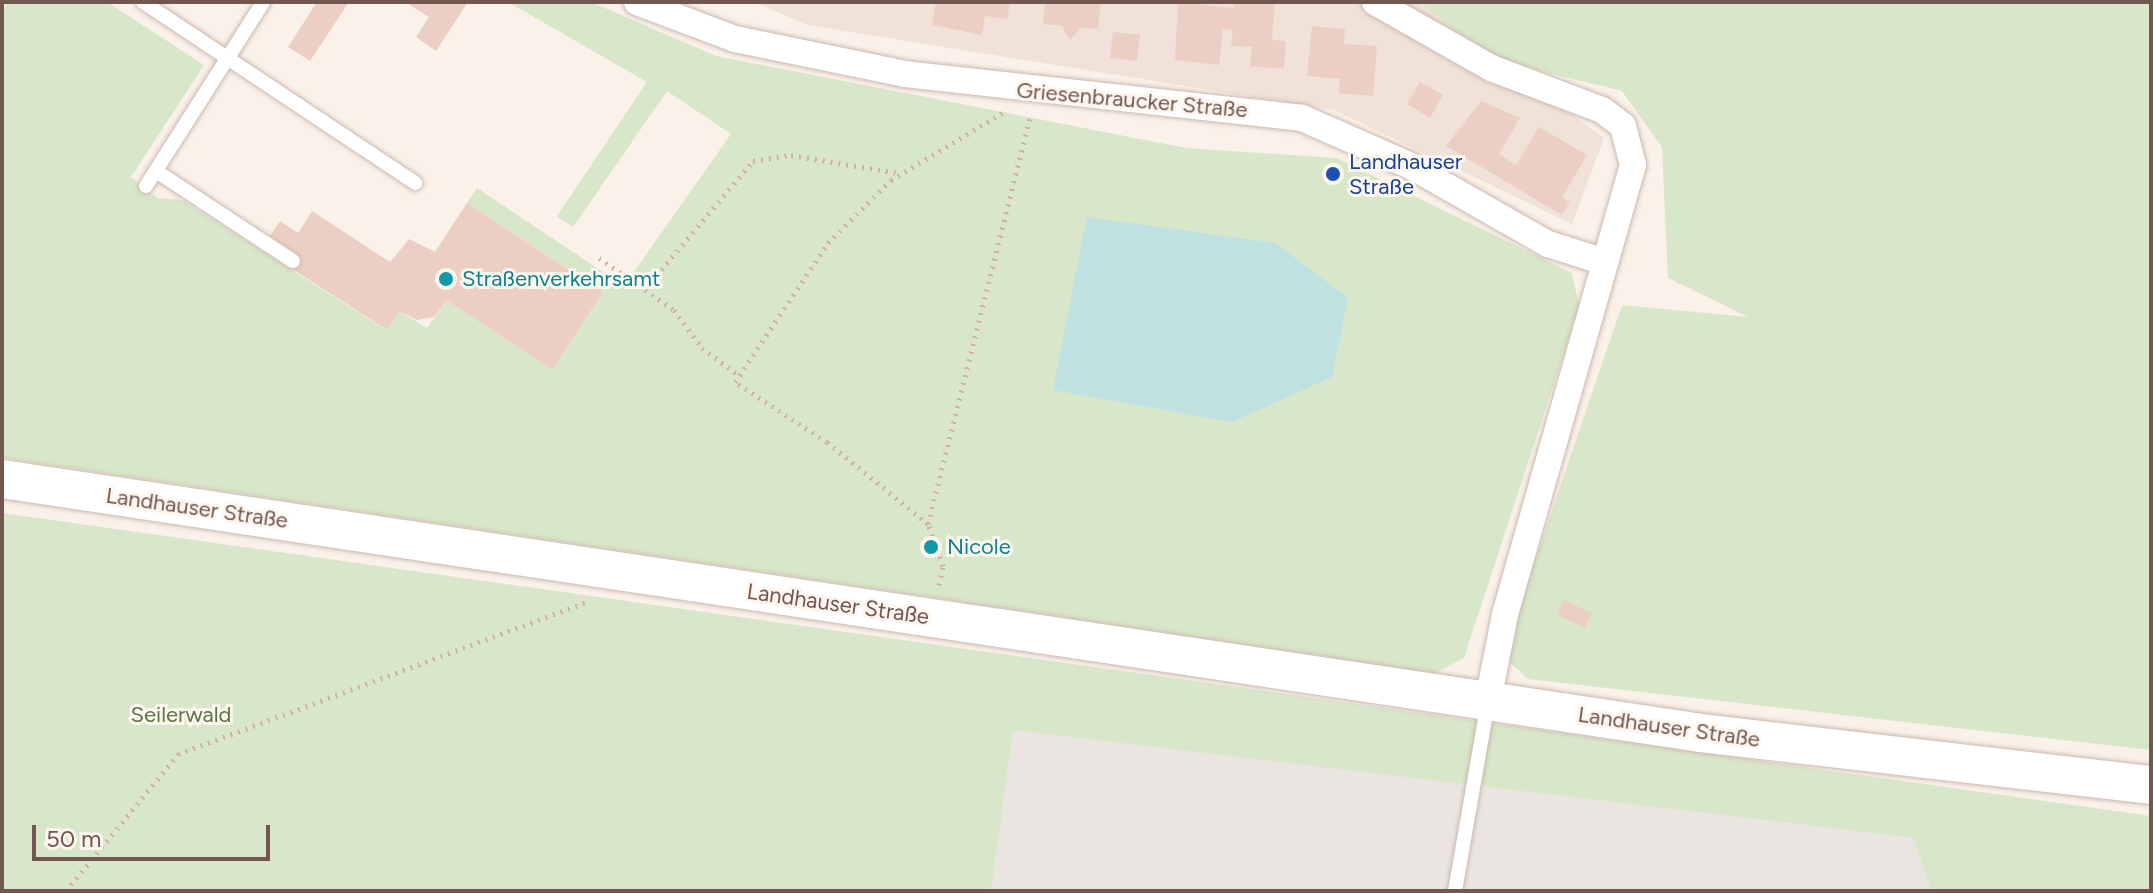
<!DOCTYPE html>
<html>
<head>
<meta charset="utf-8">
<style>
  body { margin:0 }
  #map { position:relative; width:2153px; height:893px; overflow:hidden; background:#faf1e9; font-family:Figtree,sans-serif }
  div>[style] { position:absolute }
  .residential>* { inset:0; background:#f0e2d8 }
  .industrial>* { inset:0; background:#ebe5e2 }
  .green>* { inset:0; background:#d8e6c9 }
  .water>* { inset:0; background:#c0e1e1 }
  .building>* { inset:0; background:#eccfc4 }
  .path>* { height:5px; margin-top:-2.5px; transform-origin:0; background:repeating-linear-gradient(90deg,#d1b2a7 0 2px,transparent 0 8px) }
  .roads { filter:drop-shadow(0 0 2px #cbb9b0) drop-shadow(0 0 2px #cbb9b0) }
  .service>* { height:14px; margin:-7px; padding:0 7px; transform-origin:7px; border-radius:7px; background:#fff }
  .minor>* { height:26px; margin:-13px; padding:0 13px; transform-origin:13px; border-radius:13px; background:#fff }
  .secondary>* { height:38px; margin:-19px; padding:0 19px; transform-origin:19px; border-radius:19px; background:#fff }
  .dots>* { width:22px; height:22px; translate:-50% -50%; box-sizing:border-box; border:4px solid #fdf6ef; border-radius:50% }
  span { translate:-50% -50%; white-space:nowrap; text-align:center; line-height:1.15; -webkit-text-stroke:6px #fdf6ef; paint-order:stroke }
  .street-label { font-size:22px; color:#715750 }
  .transit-label { font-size:22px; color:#164399 }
  .left { translate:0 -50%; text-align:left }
  .culture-label { font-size:22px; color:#0d838f }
  .park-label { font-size:22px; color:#5c754a }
  .frame { position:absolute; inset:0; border:4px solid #715750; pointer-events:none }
  .scale { position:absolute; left:32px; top:825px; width:238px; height:36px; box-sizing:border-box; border:4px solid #715750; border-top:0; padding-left:10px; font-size:24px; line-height:28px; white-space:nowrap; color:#715750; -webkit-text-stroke:6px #fdf6ef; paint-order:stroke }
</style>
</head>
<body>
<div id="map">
  <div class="residential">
    <i style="clip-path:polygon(755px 2px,1420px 2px,1604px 138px,1572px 224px,1334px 110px,807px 25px)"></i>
  </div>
  <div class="industrial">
    <i style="clip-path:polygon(1012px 729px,1913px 838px,1931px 891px,991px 891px)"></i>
  </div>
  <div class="green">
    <i style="clip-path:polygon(8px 2px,107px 2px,204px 65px,131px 177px,157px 198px,182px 200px,386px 330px,399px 311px,427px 328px,447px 301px,552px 370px,603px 292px,467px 203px,477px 188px,624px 286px,731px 134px,667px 91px,573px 227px,557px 216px,647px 82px,508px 2px,591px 2px,716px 56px,1186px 148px,1336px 158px,1572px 273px,1579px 307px,1464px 658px,1435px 673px,2px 458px,2px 11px)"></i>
    <i style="clip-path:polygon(1420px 2px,2151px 2px,2151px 750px,1528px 679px,1508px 661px,1512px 628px,1622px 305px,1748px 317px,1668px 278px,1662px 147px,1622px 91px,1492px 59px)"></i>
    <i style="clip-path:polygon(2px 513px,2151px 816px,2151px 891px,1931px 891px,1913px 838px,1013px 730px,991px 891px,2px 891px)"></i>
  </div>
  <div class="water">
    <i style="clip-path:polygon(1087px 217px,1275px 243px,1348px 298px,1332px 377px,1232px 422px,1053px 390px)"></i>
  </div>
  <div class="building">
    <i style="clip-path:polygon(317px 2px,349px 2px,310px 61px,288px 47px)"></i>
    <i style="clip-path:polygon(405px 2px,468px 2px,436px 51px,416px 37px,429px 17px)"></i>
    <i style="clip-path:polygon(936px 2px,1010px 2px,1007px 19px,985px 16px,982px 35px,932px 25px)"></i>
    <i style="clip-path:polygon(1045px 2px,1101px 2px,1098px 29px,1080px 28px,1070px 40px,1062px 26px,1043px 24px)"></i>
    <i style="clip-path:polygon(1178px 2px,1234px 8px,1234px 2px,1275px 2px,1272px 40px,1286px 41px,1284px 69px,1250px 66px,1252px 47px,1231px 46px,1233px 30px,1223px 29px,1219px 65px,1175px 60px)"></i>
    <i style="clip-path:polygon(1312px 26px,1345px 29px,1344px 44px,1377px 46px,1373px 96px,1339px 93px,1340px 79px,1307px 76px)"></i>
    <i style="clip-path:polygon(1113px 32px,1140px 35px,1137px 61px,1110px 58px)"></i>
    <i style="clip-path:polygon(1420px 82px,1443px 95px,1430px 118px,1407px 104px)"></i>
    <i style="clip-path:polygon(1481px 101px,1520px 118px,1499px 154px,1516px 165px,1539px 127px,1587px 155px,1562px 197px,1570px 202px,1562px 215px,1446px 146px)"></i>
    <i style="clip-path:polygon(467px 203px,603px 292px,552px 370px,447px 301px,434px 317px,417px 320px,399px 311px,387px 330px,289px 267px,297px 254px,270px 236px,280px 221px,298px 233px,312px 211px,390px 262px,409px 239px,435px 252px)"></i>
    <i style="clip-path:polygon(1563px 600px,1592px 613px,1585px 628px,1557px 615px)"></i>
  </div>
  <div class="path">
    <i style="left:599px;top:258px;width:91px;rotate:34.7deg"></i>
    <i style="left:674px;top:310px;width:47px;rotate:53.6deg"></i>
    <i style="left:702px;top:348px;width:47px;rotate:36.4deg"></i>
    <i style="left:646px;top:288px;width:166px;rotate:-49.9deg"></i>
    <i style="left:753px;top:161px;width:38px;rotate:-9deg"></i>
    <i style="left:791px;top:155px;width:109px;rotate:9.5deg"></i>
    <i style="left:928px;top:524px;width:130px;rotate:-140.9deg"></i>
    <i style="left:827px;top:442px;width:110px;rotate:-146.9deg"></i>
    <i style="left:735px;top:382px;width:167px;rotate:-56.2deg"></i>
    <i style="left:828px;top:243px;width:89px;rotate:-45deg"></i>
    <i style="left:891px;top:180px;width:130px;rotate:-31.1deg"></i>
    <i style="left:939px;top:585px;width:19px;rotate:-78deg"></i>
    <i style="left:943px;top:566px;width:45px;rotate:-109.7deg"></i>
    <i style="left:928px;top:524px;width:422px;rotate:-75.9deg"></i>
    <i style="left:66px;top:891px;width:177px;rotate:-50.7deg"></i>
    <i style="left:178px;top:754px;width:434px;rotate:-20.4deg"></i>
  </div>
  <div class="roads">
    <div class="service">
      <i style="left:143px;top:2px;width:327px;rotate:33.6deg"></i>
      <i style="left:156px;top:171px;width:164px;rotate:33.3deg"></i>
      <i style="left:146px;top:186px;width:218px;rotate:-57.5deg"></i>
      <i style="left:1455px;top:891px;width:193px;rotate:-80.1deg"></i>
    </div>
    <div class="minor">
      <i style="left:637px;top:2px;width:105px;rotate:20.7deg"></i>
      <i style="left:735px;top:39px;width:174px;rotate:11.6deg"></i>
      <i style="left:905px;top:74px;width:399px;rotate:6.3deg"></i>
      <i style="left:1302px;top:118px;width:119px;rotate:23.8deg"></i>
      <i style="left:1411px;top:166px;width:158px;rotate:29.7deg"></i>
      <i style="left:1548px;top:244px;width:60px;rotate:17.5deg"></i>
      <i style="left:1375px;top:2px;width:133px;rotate:29.6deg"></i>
      <i style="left:1491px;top:68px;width:119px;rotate:20.7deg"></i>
      <i style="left:1602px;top:110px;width:26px;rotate:37deg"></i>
      <i style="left:1623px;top:126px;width:40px;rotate:75.6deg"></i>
      <i style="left:1633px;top:165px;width:468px;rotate:105.9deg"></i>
      <i style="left:1505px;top:615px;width:87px;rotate:101.3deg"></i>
    </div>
    <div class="secondary">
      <i style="left:2px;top:479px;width:1718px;rotate:8.5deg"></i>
      <i style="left:1701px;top:733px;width:453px;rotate:6.6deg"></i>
    </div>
  </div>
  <div class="dots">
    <i style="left:1333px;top:174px;background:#1a4fb4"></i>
    <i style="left:446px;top:279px;background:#0f9aa8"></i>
    <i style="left:931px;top:547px;background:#0f9aa8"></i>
  </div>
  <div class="street-label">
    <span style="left:1132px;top:100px;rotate:5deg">Griesenbraucker Straße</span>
    <span style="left:197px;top:508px;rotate:8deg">Landhauser Straße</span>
    <span style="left:838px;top:604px;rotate:8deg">Landhauser Straße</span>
    <span style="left:1669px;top:727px;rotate:8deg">Landhauser Straße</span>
  </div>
  <div class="transit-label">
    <span class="left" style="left:1349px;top:174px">Landhauser<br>Straße</span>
  </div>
  <div class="culture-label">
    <span class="left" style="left:462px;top:279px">Straßenverkehrsamt</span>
    <span class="left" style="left:947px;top:547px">Nicole</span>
  </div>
  <div class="park-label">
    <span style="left:181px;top:715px">Seilerwald</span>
  </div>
  <div class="frame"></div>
  <div class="scale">50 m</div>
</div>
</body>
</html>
